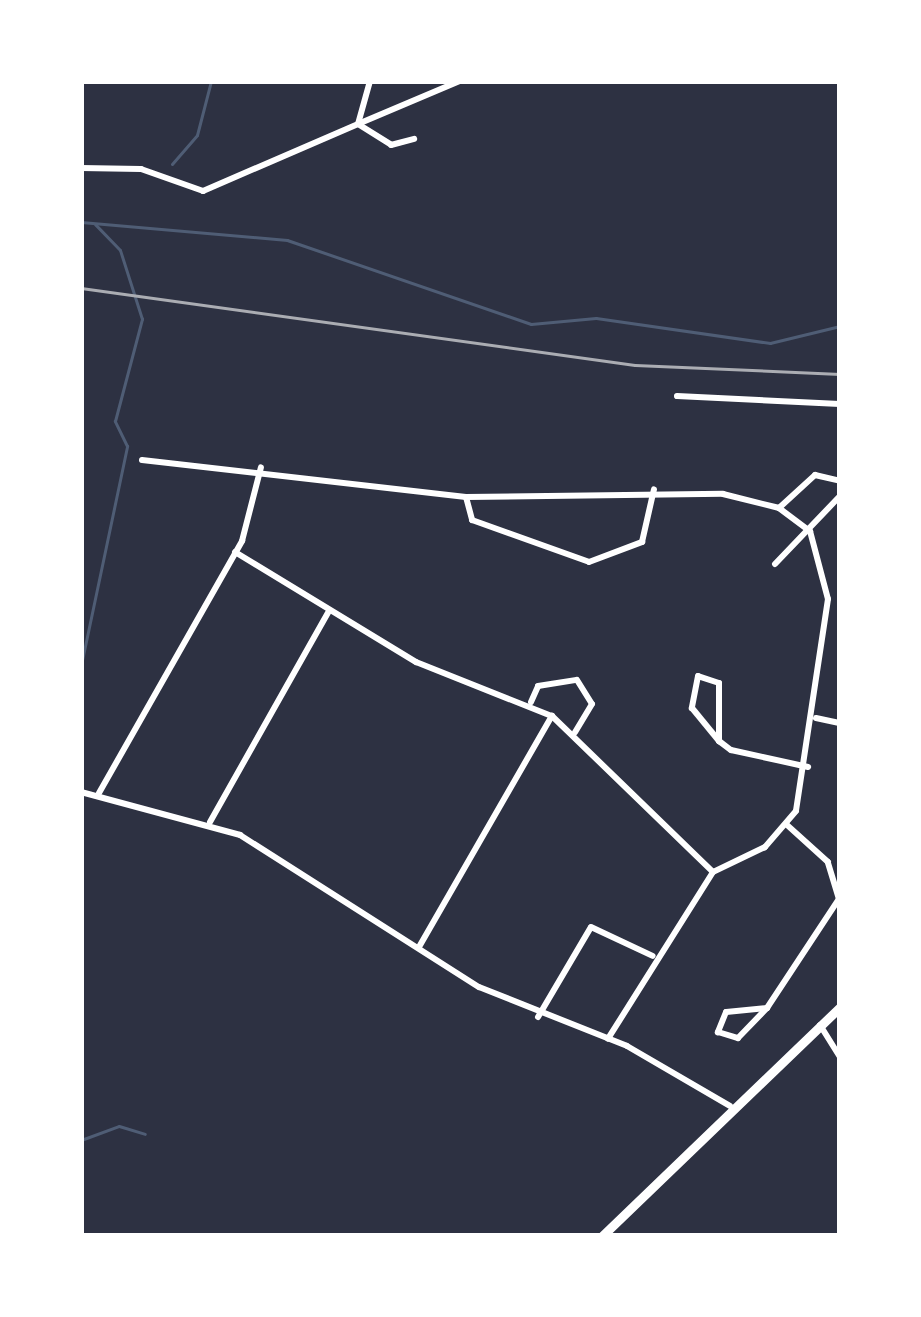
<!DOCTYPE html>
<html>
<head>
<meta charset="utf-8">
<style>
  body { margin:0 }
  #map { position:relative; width:921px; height:1317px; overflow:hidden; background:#2d3142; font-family:Jost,sans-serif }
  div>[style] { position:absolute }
  .stream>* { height:3px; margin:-1.5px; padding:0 1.5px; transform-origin:1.5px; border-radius:1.5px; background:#4f5d75 }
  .minor>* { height:6px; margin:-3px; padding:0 3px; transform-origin:3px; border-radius:3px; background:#fff }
  .tertiary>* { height:6px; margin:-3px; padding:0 3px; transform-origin:3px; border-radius:3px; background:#fff }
  .trunk>* { height:9px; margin:-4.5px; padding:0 4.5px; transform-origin:4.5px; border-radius:4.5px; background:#fff }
  .rail>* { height:3px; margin:-1.5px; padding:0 1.5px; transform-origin:1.5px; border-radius:1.5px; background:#abadb3 }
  span { translate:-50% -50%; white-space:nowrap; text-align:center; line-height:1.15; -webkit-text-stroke:12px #fff; paint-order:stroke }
  .frame { position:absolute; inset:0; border:84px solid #fff; pointer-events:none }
</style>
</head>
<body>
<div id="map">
  <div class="stream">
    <i style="left:172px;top:164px;width:38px;rotate:-49deg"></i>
    <i style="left:197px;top:135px;width:56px;rotate:-75.5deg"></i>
    <i style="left:81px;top:222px;width:207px;rotate:5deg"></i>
    <i style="left:287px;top:240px;width:258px;rotate:19deg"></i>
    <i style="left:531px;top:324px;width:65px;rotate:-5.3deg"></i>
    <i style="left:596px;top:318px;width:176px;rotate:8.2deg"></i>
    <i style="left:770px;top:343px;width:72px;rotate:-13.7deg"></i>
    <i style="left:81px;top:665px;width:224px;rotate:-78.1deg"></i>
    <i style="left:127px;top:446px;width:28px;rotate:-116deg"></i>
    <i style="left:115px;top:421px;width:106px;rotate:-75.2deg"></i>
    <i style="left:142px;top:319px;width:72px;rotate:-107.7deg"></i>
    <i style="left:120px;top:250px;width:36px;rotate:-134deg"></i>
    <i style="left:81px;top:1140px;width:40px;rotate:-20.2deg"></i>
    <i style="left:119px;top:1126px;width:27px;rotate:17deg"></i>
  </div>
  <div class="minor">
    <i style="left:358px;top:124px;width:111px;rotate:-22.9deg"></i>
    <i style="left:358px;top:124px;width:39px;rotate:32deg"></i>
    <i style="left:391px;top:145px;width:24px;rotate:-15deg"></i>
    <i style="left:677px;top:396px;width:163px;rotate:2.8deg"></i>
    <i style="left:142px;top:460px;width:326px;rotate:6.5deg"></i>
    <i style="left:466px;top:497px;width:257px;rotate:-0.7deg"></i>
    <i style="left:723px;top:494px;width:58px;rotate:14deg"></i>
    <i style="left:779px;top:508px;width:39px;rotate:37deg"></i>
    <i style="left:810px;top:531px;width:70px;rotate:75.2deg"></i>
    <i style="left:828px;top:599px;width:214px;rotate:98.6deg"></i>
    <i style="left:796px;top:811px;width:48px;rotate:130.7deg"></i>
    <i style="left:765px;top:847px;width:58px;rotate:154.3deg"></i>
    <i style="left:713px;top:872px;width:197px;rotate:122.2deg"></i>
    <i style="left:466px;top:497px;width:24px;rotate:75deg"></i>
    <i style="left:472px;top:520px;width:124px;rotate:19.7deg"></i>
    <i style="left:589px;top:562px;width:57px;rotate:-20.7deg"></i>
    <i style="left:642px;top:542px;width:54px;rotate:-77.2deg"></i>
    <i style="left:779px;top:508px;width:49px;rotate:-42.5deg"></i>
    <i style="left:815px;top:475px;width:26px;rotate:13deg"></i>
    <i style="left:235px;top:552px;width:212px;rotate:31.3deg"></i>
    <i style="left:416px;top:662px;width:146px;rotate:21.7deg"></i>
    <i style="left:552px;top:716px;width:224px;rotate:44.1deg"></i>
    <i style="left:775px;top:564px;width:94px;rotate:-46.3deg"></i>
    <i style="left:531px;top:702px;width:17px;rotate:-66deg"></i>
    <i style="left:538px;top:686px;width:39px;rotate:-9deg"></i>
    <i style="left:577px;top:680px;width:28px;rotate:58deg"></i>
    <i style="left:592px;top:704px;width:33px;rotate:121deg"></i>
    <i style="left:816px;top:718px;width:25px;rotate:12deg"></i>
    <i style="left:719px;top:741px;width:58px;rotate:-90deg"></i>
    <i style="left:719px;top:683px;width:22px;rotate:-162deg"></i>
    <i style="left:698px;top:676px;width:33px;rotate:101deg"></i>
    <i style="left:692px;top:708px;width:43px;rotate:50.7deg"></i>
    <i style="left:719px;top:741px;width:15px;rotate:37deg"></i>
    <i style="left:731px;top:750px;width:79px;rotate:12.4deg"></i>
    <i style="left:81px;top:792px;width:165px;rotate:15.1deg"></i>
    <i style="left:240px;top:835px;width:283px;rotate:32.5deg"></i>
    <i style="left:479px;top:987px;width:159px;rotate:21.7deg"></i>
    <i style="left:627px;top:1046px;width:119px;rotate:30.2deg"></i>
    <i style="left:99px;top:793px;width:290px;rotate:-60.4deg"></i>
    <i style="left:242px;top:541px;width:76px;rotate:-75.6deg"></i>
    <i style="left:210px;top:822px;width:242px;rotate:-60.6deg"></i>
    <i style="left:419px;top:947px;width:267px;rotate:-60.1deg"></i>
    <i style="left:767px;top:1008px;width:41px;rotate:174.4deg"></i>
    <i style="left:726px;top:1012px;width:22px;rotate:112deg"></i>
    <i style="left:718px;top:1032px;width:21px;rotate:17deg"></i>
    <i style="left:738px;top:1038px;width:42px;rotate:-46deg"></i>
    <i style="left:767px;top:1008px;width:131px;rotate:-56.6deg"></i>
    <i style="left:839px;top:899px;width:39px;rotate:-107deg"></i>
    <i style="left:828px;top:862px;width:55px;rotate:-137.9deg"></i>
    <i style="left:538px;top:1017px;width:104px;rotate:-59.5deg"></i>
    <i style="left:591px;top:927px;width:68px;rotate:25.1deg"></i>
    <i style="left:820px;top:1025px;width:38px;rotate:58deg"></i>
  </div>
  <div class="tertiary">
    <i style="left:81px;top:168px;width:60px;rotate:1deg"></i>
    <i style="left:141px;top:169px;width:66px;rotate:19.5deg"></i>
    <i style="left:203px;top:191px;width:169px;rotate:-23.4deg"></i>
    <i style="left:358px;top:124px;width:45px;rotate:-74.4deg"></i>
  </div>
  <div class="trunk">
    <i style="left:602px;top:1236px;width:330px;rotate:-43.9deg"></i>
  </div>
  <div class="rail">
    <i style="left:81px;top:288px;width:559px;rotate:7.91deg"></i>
    <i style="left:635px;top:365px;width:205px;rotate:2.5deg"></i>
  </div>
  <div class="frame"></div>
</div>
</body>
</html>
